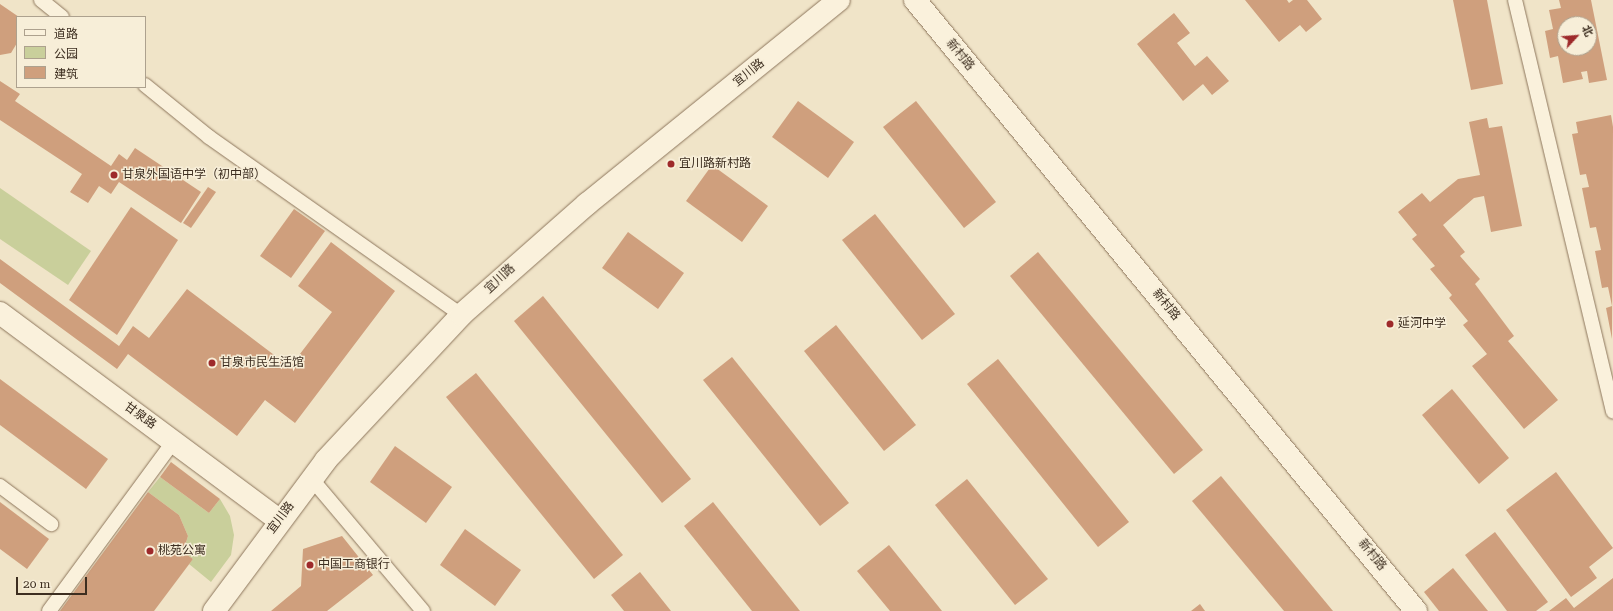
<!DOCTYPE html>
<html>
<head>
<meta charset="utf-8">
<style>
  body { margin:0 }
  #map { position:relative; width:1613px; height:611px; overflow:hidden; background:#f0e4c8; font-family:"Roboto Serif","Noto Sans SC",serif }
  div>[style] { position:absolute }
  .green>* { inset:0; background:#c9cf9b }
  .building>* { inset:0; background:#cf9f7d }
  .roads { filter:drop-shadow(0 0 1px #8d765c) drop-shadow(0 0 1px #8d765c) }
  .lane>* { height:14px; margin:-7px; padding:0 7px; transform-origin:7px; border-radius:7px; background:#faf1dc }
  .street>* { height:22px; margin:-11px; padding:0 11px; transform-origin:11px; border-radius:11px; background:#faf1dc }
  .secondary>* { height:22px; margin:-11px; padding:0 11px; transform-origin:11px; border-radius:11px; background:#faf1dc }
  .dots>* { width:11px; height:11px; translate:-50% -50%; box-sizing:border-box; border:2px solid #f7eed8; border-radius:50% }
  span { translate:-50% -50%; white-space:nowrap; text-align:center; line-height:1.15; -webkit-text-stroke:3px #f7eed8; paint-order:stroke }
  .street-label { font-size:12px; color:#3d2e20 }
  .poi-label { font-size:12px; color:#3d2e20 }
  .left { translate:0 -50%; text-align:left }
  .legend { position:absolute; left:16px; top:16px; width:130px; height:72px; box-sizing:border-box; background:#f7eed8; border:1px solid #ada18e; margin:0; padding:5px 7px; list-style:none; font-size:12px; color:#3d2e20 }
  .legend li { display:flex; align-items:center; gap:8px; height:20px }
  .legend b { width:20px; border:1px solid #ada18e }
  .north { position:absolute; left:1557px; top:16px; width:40px; height:40px; box-sizing:border-box; background:#f7eed8; border:1px solid #ada18e; border-radius:50%; rotate:64deg; font-size:11px; font-weight:700; line-height:16px; text-align:center; color:#3d2e20 }
  .north::after { content:''; display:block; margin:auto; width:14px; height:18px; background:#9e2a2b; clip-path:polygon(50% 0,100% 100%,50% 72%,0 100%) }
  .scale { position:absolute; left:16px; top:577px; width:71px; height:18px; box-sizing:border-box; border:2px solid #3d2e20; border-top:0; padding-left:5px; font-size:12px; line-height:14px; white-space:nowrap; color:#3d2e20; -webkit-text-stroke:3px #f7eed8; paint-order:stroke }
</style>
</head>
<body>
<div id="map">
  <div class="green">
    <i style="clip-path:polygon(0 188px,91px 251px,68px 285px,0 239px)"></i>
    <i style="clip-path:polygon(160px 477px,209px 513px,220px 499px,230px 516px,234px 535px,231px 555px,211px 582px,189px 564px,193px 559px,183px 552px,188px 536px,179px 515px,148px 492px)"></i>
  </div>
  <div class="building">
    <i style="clip-path:polygon(1245px 0,1287px 0,1289px 3px,1293px 0,1307px 0,1322px 19px,1306px 32px,1300px 25px,1279px 42px)"></i>
    <i style="clip-path:polygon(1453px 0,1487px 0,1503px 84px,1471px 90px)"></i>
    <i style="clip-path:polygon(evenodd,1559px 0,1591px 0,1607px 80px,1589px 83px,1587px 71px,1581px 72px,1583px 79px,1563px 83px,1558px 56px,1550px 58px,1545px 31px,1553px 29px,1549px 10px,1561px 8px,1559px 0,1565px 24px,1589px 24px,1589px 48px,1565px 48px,1565px 24px)"></i>
    <i style="clip-path:polygon(0 4px,19px 17px,17px 43px,11px 53px,0 55px)"></i>
    <i style="clip-path:polygon(1174px 13px,1190px 33px,1177px 43px,1195px 66px,1207px 56px,1229px 81px,1212px 95px,1203px 84px,1183px 101px,1137px 44px)"></i>
    <i style="clip-path:polygon(0 81px,20px 94px,15px 101px,111px 166px,119px 154px,127px 160px,135px 148px,201px 192px,181px 223px,119px 182px,111px 194px,99px 186px,88px 203px,70px 192px,82px 174px,0 120px)"></i>
    <i style="clip-path:polygon(798px 101px,854px 142px,828px 178px,772px 137px)"></i>
    <i style="clip-path:polygon(916px 101px,996px 202px,964px 228px,883px 127px)"></i>
    <i style="clip-path:polygon(1611px 115px,1613px 127px,1612px 339px,1606px 308px,1612px 306px,1608px 287px,1602px 288px,1595px 251px,1601px 250px,1596px 227px,1590px 228px,1582px 188px,1589px 187px,1586px 174px,1580px 175px,1572px 134px,1578px 133px,1576px 122px)"></i>
    <i style="clip-path:polygon(1487px 118px,1489px 128px,1502px 126px,1522px 226px,1491px 232px,1484px 196px,1474px 198px,1443px 225px,1465px 252px,1460px 256px,1480px 279px,1475px 284px,1514px 336px,1508px 341px,1558px 400px,1524px 429px,1472px 366px,1487px 354px,1463px 325px,1468px 321px,1449px 298px,1452px 295px,1430px 269px,1435px 266px,1412px 239px,1417px 235px,1398px 212px,1422px 193px,1430px 202px,1458px 179px,1480px 175px,1469px 122px)"></i>
    <i style="clip-path:polygon(712px 165px,768px 206px,742px 242px,686px 201px)"></i>
    <i style="clip-path:polygon(208px 187px,216px 192px,191px 228px,183px 223px)"></i>
    <i style="clip-path:polygon(131px 207px,178px 240px,117px 335px,69px 300px)"></i>
    <i style="clip-path:polygon(294px 209px,325px 231px,291px 278px,260px 256px)"></i>
    <i style="clip-path:polygon(875px 214px,955px 314px,922px 340px,842px 240px)"></i>
    <i style="clip-path:polygon(628px 232px,684px 273px,658px 309px,602px 268px)"></i>
    <i style="clip-path:polygon(331px 242px,395px 291px,295px 423px,265px 400px,237px 436px,128px 354px,117px 369px,0 283px,0 259px,119px 346px,133px 326px,149px 338px,187px 289px,290px 367px,332px 312px,298px 286px)"></i>
    <i style="clip-path:polygon(1038px 252px,1203px 450px,1174px 474px,1010px 276px)"></i>
    <i style="clip-path:polygon(543px 296px,691px 479px,662px 503px,514px 321px)"></i>
    <i style="clip-path:polygon(836px 325px,916px 425px,884px 451px,804px 351px)"></i>
    <i style="clip-path:polygon(732px 357px,849px 503px,820px 526px,703px 380px)"></i>
    <i style="clip-path:polygon(998px 359px,1129px 522px,1098px 547px,967px 384px)"></i>
    <i style="clip-path:polygon(476px 373px,623px 555px,594px 579px,446px 397px)"></i>
    <i style="clip-path:polygon(0 379px,108px 459px,86px 489px,0 425px)"></i>
    <i style="clip-path:polygon(1452px 389px,1509px 458px,1479px 484px,1422px 415px)"></i>
    <i style="clip-path:polygon(395px 446px,452px 487px,426px 523px,370px 482px)"></i>
    <i style="clip-path:polygon(171px 462px,220px 499px,209px 513px,160px 477px)"></i>
    <i style="clip-path:polygon(1556px 472px,1613px 548px,1589px 567px,1597px 578px,1571px 597px,1506px 510px)"></i>
    <i style="clip-path:polygon(1221px 476px,1333px 611px,1284px 611px,1192px 501px)"></i>
    <i style="clip-path:polygon(967px 479px,1048px 579px,1015px 605px,935px 505px)"></i>
    <i style="clip-path:polygon(148px 492px,179px 515px,188px 536px,183px 552px,193px 559px,154px 611px,60px 611px)"></i>
    <i style="clip-path:polygon(0 502px,49px 539px,27px 569px,0 549px)"></i>
    <i style="clip-path:polygon(713px 502px,800px 611px,752px 611px,684px 526px)"></i>
    <i style="clip-path:polygon(465px 529px,521px 570px,495px 606px,440px 565px)"></i>
    <i style="clip-path:polygon(1495px 532px,1548px 602px,1536px 611px,1507px 611px,1465px 555px)"></i>
    <i style="clip-path:polygon(342px 536px,373px 575px,327px 611px,271px 611px,301px 586px,303px 549px)"></i>
    <i style="clip-path:polygon(889px 545px,942px 611px,890px 611px,857px 571px)"></i>
    <i style="clip-path:polygon(1453px 568px,1488px 611px,1439px 611px,1424px 592px)"></i>
    <i style="clip-path:polygon(640px 572px,671px 611px,624px 611px,611px 595px)"></i>
    <i style="clip-path:polygon(1613px 578px,1613px 611px,1549px 611px,1566px 598px,1574px 608px)"></i>
    <i style="clip-path:polygon(1200px 604px,1205px 611px,1191px 611px)"></i>
  </div>
  <div class="roads">
    <div class="lane">
      <i style="left:41px;top:0;width:27px;rotate:39deg"></i>
      <i style="left:1515px;top:0;width:423px;rotate:76.6deg"></i>
      <i style="left:145px;top:85px;width:82px;rotate:39.1deg"></i>
      <i style="left:209px;top:137px;width:309px;rotate:35.2deg"></i>
      <i style="left:311px;top:478px;width:174px;rotate:49.9deg"></i>
      <i style="left:0;top:486px;width:64px;rotate:36.7deg"></i>
      <i style="left:49px;top:611px;width:211px;rotate:-53.7deg"></i>
    </div>
    <div class="street">
      <i style="left:0;top:313px;width:347px;rotate:36.6deg"></i>
    </div>
    <div class="secondary">
      <i style="left:915px;top:0;width:790px;rotate:50.65deg"></i>
      <i style="left:214px;top:611px;width:188px;rotate:-53.4deg"></i>
      <i style="left:326px;top:460px;width:198px;rotate:-47deg"></i>
      <i style="left:461px;top:315px;width:168px;rotate:-41.4deg"></i>
      <i style="left:587px;top:204px;width:324px;rotate:-39deg"></i>
    </div>
  </div>
  <div class="dots">
    <i style="left:671px;top:164px;background:#9e2a2b"></i>
    <i style="left:114px;top:175px;background:#9e2a2b"></i>
    <i style="left:1390px;top:324px;background:#9e2a2b"></i>
    <i style="left:212px;top:363px;background:#9e2a2b"></i>
    <i style="left:150px;top:551px;background:#9e2a2b"></i>
    <i style="left:310px;top:565px;background:#9e2a2b"></i>
  </div>
  <div class="street-label">
    <span style="left:960px;top:55px;rotate:51deg">新村路</span>
    <span style="left:749px;top:73px;rotate:-39deg">宜川路</span>
    <span style="left:500px;top:279px;rotate:-43deg">宜川路</span>
    <span style="left:1166px;top:305px;rotate:51deg">新村路</span>
    <span style="left:140px;top:416px;rotate:36deg">甘泉路</span>
    <span style="left:281px;top:518px;rotate:-53deg">宜川路</span>
    <span style="left:1372px;top:555px;rotate:51deg">新村路</span>
  </div>
  <div class="poi-label">
    <span class="left" style="left:679px;top:164px">宜川路新村路</span>
    <span class="left" style="left:122px;top:175px">甘泉外国语中学（初中部）</span>
    <span class="left" style="left:1398px;top:324px">延河中学</span>
    <span class="left" style="left:220px;top:363px">甘泉市民生活馆</span>
    <span class="left" style="left:158px;top:551px">桃苑公寓</span>
    <span class="left" style="left:318px;top:565px">中国工商银行</span>
  </div>
  <ul class="legend">
  <li><b style="height:5px;background:#faf1dc"></b>道路</li>
  <li><b style="height:11px;background:#c9cf9b"></b>公园</li>
  <li><b style="height:11px;background:#cf9f7d"></b>建筑</li>
  </ul>
  <div class="north">北</div>
  <div class="scale">20 m</div>
</div>
</body>
</html>
